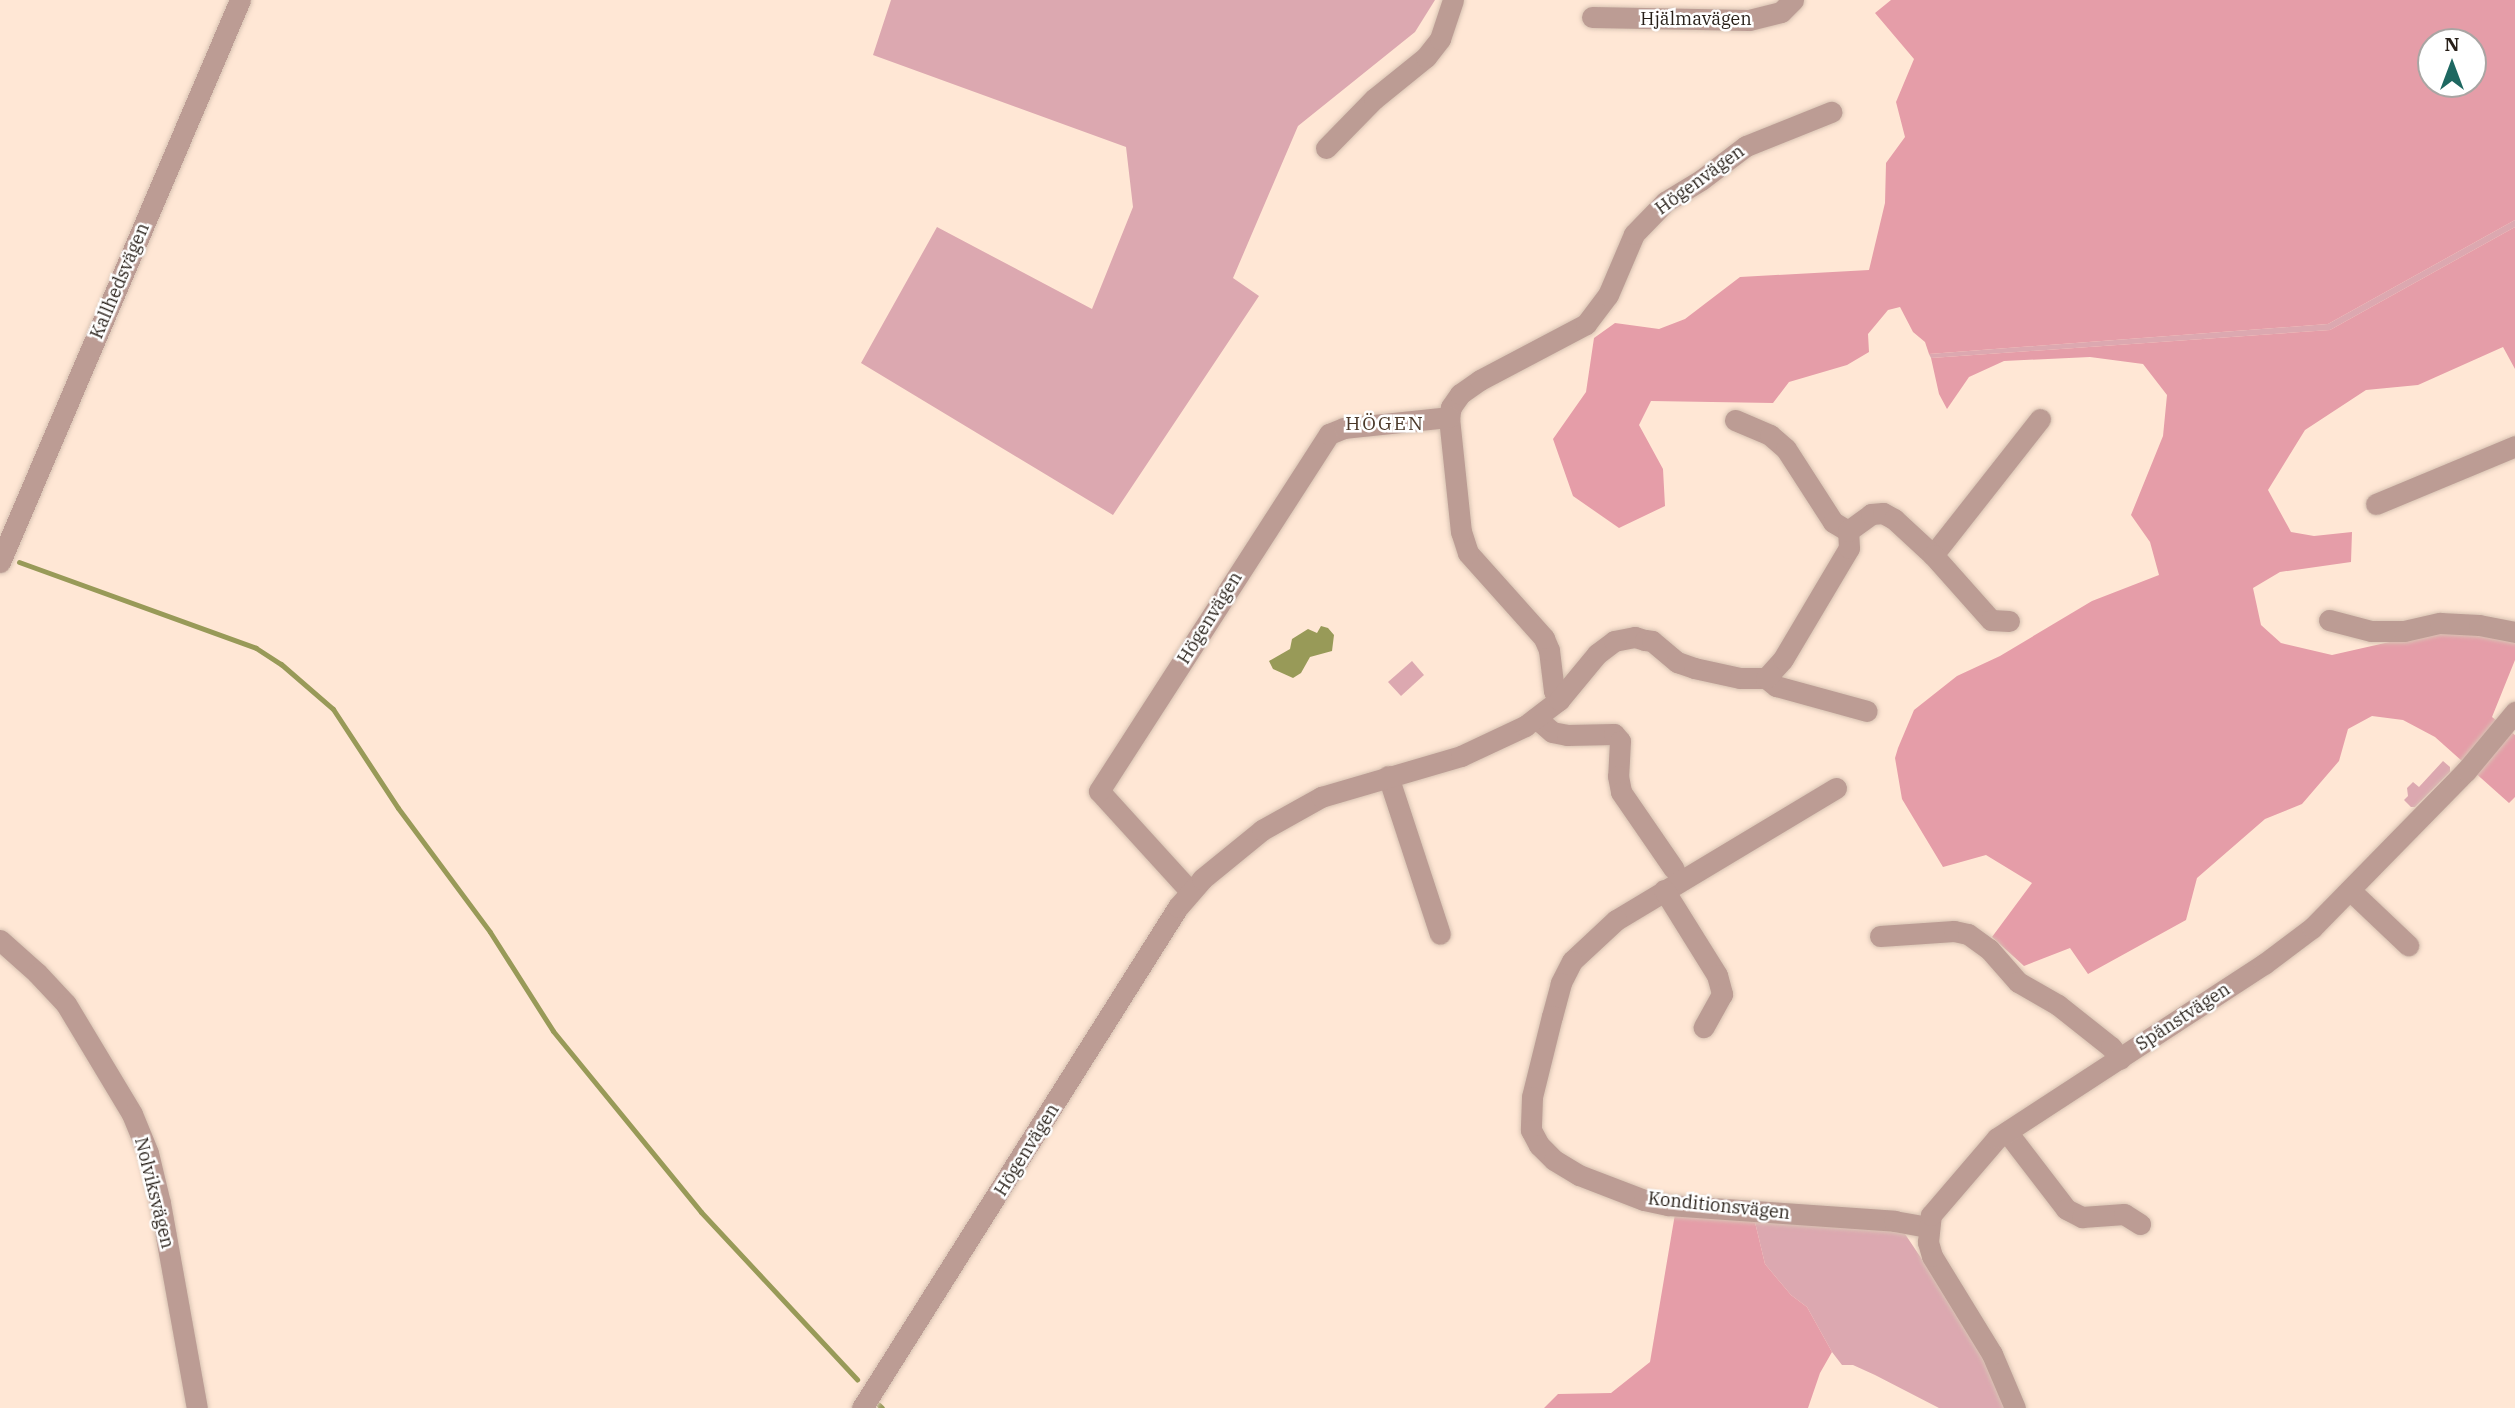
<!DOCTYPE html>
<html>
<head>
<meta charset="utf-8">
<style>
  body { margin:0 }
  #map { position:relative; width:2515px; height:1408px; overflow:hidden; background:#ffe7d5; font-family:"IBM Plex Serif",serif }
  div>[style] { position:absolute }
  .green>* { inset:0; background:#dca8b0 }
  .forest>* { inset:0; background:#e59da8 }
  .water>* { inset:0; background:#989a58 }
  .stream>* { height:5px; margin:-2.5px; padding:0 2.5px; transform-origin:2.5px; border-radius:2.5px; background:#989a58 }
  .roads { filter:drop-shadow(0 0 2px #d8c3b3) drop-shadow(0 0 2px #d8c3b3) }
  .minor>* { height:21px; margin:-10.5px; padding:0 10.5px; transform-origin:10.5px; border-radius:10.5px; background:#bc9c94 }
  span { translate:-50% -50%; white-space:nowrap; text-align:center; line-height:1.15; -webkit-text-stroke:5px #fff; paint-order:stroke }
  .street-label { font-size:18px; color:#271f18 }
  .neighbourhood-label { font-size:19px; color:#4a3829; letter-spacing:2px }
  .north { position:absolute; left:2417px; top:28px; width:70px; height:70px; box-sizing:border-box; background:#fff; border:2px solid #a9a5a3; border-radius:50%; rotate:0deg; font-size:19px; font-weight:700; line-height:28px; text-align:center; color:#271f18 }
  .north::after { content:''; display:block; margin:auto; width:24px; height:32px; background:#1e6861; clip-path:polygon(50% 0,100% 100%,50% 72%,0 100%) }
</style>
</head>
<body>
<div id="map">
  <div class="green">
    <i style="clip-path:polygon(891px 0,1435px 0,1415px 32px,1298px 126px,1233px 278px,1259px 296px,1113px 515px,861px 363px,937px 227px,1092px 309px,1133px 207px,1126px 147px,873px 55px)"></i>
    <i style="clip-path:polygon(2515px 220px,2515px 227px,2330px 330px,1931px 358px,1929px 354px,2328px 324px)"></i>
    <i style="clip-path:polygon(1412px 661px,1424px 675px,1401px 696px,1388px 682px)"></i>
    <i style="clip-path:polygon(2443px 761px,2450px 767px,2450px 772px,2415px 807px,2411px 807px,2404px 800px,2408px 796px,2407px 788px,2413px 782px,2419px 787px)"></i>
    <i style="clip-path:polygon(1754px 1218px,1879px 1229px,1905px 1234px,1980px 1346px,2007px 1408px,1939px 1408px,1875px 1375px,1853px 1365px,1842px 1365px,1832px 1352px,1807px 1307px,1791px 1295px,1765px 1264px)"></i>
  </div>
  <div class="forest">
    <i style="clip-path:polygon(evenodd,1891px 0,2515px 0,2515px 220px,2328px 324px,1929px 354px,1925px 342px,1913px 332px,1900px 307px,1888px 310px,1868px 334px,1869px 352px,1847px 365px,1789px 382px,1773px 403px,1651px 401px,1639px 425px,1663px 469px,1665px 506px,1619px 528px,1573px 496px,1553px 439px,1586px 392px,1594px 338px,1615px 323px,1659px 329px,1685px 319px,1740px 277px,1869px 270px,1885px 203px,1886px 163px,1905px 137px,1896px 102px,1914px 59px,1875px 13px,1891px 0,2473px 42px,2473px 84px,2431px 84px,2431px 42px,2473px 42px)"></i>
    <i style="clip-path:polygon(2515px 227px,2515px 369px,2503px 347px,2418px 385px,2366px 390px,2305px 430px,2268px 490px,2291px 532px,2314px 536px,2352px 532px,2351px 562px,2280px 572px,2253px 588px,2261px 625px,2281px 643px,2332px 655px,2438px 631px,2515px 626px,2515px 660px,2492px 717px,2515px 735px,2515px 797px,2509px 803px,2435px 737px,2403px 720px,2372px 716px,2348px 729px,2339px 761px,2302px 804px,2265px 819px,2197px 878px,2186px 920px,2088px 974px,2070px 948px,2024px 966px,1992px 937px,2032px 883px,1986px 855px,1943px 867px,1902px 799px,1895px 758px,1898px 748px,1914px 710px,1957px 676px,2000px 656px,2092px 601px,2159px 575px,2150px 542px,2131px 515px,2163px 436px,2167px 395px,2143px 364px,2090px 357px,2004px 361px,1969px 377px,1947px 409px,1939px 394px,1931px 358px,2330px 330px)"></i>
    <i style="clip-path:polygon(1675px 1214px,1754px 1218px,1765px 1264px,1791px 1295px,1807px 1307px,1832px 1352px,1820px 1373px,1808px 1408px,1544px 1408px,1558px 1394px,1611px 1393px,1650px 1362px)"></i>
  </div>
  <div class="water">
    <i style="clip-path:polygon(1321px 626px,1328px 628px,1334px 635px,1332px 651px,1310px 657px,1301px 673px,1293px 678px,1273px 669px,1269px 661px,1290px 649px,1292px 639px,1308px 629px,1317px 633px)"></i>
  </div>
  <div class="stream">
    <i style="left:19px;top:562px;width:252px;rotate:19.9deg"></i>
    <i style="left:256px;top:648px;width:30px;rotate:33deg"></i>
    <i style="left:281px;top:664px;width:69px;rotate:40.9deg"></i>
    <i style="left:333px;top:709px;width:118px;rotate:56.7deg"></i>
    <i style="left:398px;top:808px;width:154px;rotate:53.4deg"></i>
    <i style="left:490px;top:932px;width:117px;rotate:57.5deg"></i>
    <i style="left:553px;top:1031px;width:234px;rotate:50.7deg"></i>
    <i style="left:701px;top:1212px;width:229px;rotate:47deg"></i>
    <i style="left:879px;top:1405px;width:4px;rotate:45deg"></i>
  </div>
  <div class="roads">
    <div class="minor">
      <i style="left:1592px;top:17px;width:157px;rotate:1.1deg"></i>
      <i style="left:1749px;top:20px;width:33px;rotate:-14deg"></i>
      <i style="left:1781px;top:12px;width:17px;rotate:-45deg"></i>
      <i style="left:1326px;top:148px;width:69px;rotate:-45.6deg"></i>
      <i style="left:1374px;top:99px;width:67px;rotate:-38.9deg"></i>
      <i style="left:1426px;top:57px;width:23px;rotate:-52deg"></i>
      <i style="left:1440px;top:39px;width:41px;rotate:-71.6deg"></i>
      <i style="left:1735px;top:420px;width:38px;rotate:23deg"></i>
      <i style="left:1770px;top:435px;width:21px;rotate:41deg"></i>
      <i style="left:1786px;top:449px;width:87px;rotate:57.2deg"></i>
      <i style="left:1833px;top:522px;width:17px;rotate:31deg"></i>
      <i style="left:2376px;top:504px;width:151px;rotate:-22.6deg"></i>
      <i style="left:1933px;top:555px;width:173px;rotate:-51.8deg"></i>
      <i style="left:0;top:562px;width:611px;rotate:-66.88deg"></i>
      <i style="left:2329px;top:620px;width:43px;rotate:14.7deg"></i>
      <i style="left:2371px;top:631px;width:33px"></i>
      <i style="left:2404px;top:631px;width:37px;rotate:-13deg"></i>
      <i style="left:2440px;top:623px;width:39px;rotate:3deg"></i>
      <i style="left:2479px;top:625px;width:37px;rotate:11deg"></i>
      <i style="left:1766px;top:678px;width:13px;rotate:39deg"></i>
      <i style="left:1776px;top:686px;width:94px;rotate:15.4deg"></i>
      <i style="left:1559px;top:700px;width:10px;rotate:-119deg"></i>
      <i style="left:1554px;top:691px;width:41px;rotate:-97deg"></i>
      <i style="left:1549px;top:650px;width:13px;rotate:-113deg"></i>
      <i style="left:1544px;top:638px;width:114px;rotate:-131.8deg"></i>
      <i style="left:1468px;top:553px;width:22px;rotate:-108deg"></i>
      <i style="left:1461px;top:532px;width:116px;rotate:-96deg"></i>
      <i style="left:1449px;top:417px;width:10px;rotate:-79deg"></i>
      <i style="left:1451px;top:407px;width:16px;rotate:-55deg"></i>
      <i style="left:1460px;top:394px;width:24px;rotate:-35deg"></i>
      <i style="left:1480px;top:380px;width:120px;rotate:-27.8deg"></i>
      <i style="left:1586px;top:324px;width:36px;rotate:-53deg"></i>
      <i style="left:1608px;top:295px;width:66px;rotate:-66.9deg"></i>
      <i style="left:1634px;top:234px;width:45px;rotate:-45.9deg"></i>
      <i style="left:1665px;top:202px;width:42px;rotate:-31.4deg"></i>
      <i style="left:1701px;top:180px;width:56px;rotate:-37.1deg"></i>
      <i style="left:1746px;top:146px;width:92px;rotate:-21.8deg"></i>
      <i style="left:1536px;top:718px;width:21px;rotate:41deg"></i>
      <i style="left:1552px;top:732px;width:15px;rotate:11deg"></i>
      <i style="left:1567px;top:735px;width:47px;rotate:-1.2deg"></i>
      <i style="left:1614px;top:734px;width:9px;rotate:49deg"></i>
      <i style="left:1620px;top:741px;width:35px;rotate:93deg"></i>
      <i style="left:1618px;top:776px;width:16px;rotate:79deg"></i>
      <i style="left:1621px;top:792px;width:93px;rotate:55.5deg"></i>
      <i style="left:1388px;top:776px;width:166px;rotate:71.8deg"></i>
      <i style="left:1836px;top:788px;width:257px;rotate:149deg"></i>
      <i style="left:1616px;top:920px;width:60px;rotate:137deg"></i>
      <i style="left:1572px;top:961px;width:25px;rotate:117deg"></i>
      <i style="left:1561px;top:983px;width:34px;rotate:105deg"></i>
      <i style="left:1552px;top:1016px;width:83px;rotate:103.9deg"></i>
      <i style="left:1532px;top:1097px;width:33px;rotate:92deg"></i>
      <i style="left:1531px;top:1130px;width:17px;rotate:62deg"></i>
      <i style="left:1539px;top:1145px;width:21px;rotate:45deg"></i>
      <i style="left:1554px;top:1160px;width:29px;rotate:31deg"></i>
      <i style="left:1579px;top:1175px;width:70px;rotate:21deg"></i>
      <i style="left:1644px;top:1200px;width:25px;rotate:12deg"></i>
      <i style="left:1668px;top:1205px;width:227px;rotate:4deg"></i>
      <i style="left:1894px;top:1221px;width:35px;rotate:10deg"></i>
      <i style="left:1664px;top:890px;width:100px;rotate:58.1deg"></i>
      <i style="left:1717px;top:975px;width:20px;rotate:75deg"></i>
      <i style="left:1722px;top:994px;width:38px;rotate:119deg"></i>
      <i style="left:1190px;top:891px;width:135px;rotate:-132.3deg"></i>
      <i style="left:1099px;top:791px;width:425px;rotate:-57.2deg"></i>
      <i style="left:1329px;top:434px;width:16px;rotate:-22deg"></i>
      <i style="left:1344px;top:428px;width:106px;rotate:-6deg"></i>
      <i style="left:2351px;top:891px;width:79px;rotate:43.5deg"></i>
      <i style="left:1880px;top:936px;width:74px;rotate:-3.9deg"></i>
      <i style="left:1954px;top:931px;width:14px;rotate:12deg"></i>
      <i style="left:1968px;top:934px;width:26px;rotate:36deg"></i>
      <i style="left:1989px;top:949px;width:44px;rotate:48.7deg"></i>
      <i style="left:2018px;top:982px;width:46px;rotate:29.9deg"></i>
      <i style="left:2058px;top:1005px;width:68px;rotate:38.4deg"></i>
      <i style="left:2111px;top:1047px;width:15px;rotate:53deg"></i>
      <i style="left:0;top:940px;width:50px;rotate:41.7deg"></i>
      <i style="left:37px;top:973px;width:42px;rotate:46.9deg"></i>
      <i style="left:66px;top:1004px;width:128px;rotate:59deg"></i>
      <i style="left:132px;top:1114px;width:42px;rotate:67.7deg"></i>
      <i style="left:148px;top:1153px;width:51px;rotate:76.5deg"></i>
      <i style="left:160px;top:1203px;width:208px;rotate:79.8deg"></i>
      <i style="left:2007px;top:1132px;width:97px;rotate:52.5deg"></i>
      <i style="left:2066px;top:1209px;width:18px;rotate:27deg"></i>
      <i style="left:2082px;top:1217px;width:42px;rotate:-4.1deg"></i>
      <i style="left:2124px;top:1214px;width:19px;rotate:32deg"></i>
      <i style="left:862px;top:1408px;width:592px;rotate:-57.76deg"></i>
      <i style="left:1178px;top:907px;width:37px;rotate:-49deg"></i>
      <i style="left:1202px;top:879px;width:77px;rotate:-39.2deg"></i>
      <i style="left:1262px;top:830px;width:68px;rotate:-29.2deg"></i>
      <i style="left:1321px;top:797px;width:146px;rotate:-16.3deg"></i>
      <i style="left:1461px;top:756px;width:71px;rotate:-25.1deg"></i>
      <i style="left:1525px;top:726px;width:43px;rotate:-37.4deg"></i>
      <i style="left:1559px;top:700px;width:60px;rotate:-50.4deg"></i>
      <i style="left:1597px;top:654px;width:21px;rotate:-37deg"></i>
      <i style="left:1614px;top:641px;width:21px;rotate:-11deg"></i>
      <i style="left:1635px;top:637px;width:10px;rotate:17deg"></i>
      <i style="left:1645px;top:640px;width:7px;rotate:8deg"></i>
      <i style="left:1652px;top:641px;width:33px;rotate:40deg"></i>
      <i style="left:1677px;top:662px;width:18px;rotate:19deg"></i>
      <i style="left:1694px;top:668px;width:47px;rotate:12.3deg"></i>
      <i style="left:1740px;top:678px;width:26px"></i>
      <i style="left:1766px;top:678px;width:25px;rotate:-48deg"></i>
      <i style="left:1783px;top:659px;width:129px;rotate:-59.3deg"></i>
      <i style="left:1849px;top:548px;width:17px;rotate:-93deg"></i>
      <i style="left:1848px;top:531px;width:29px;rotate:-36deg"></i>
      <i style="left:1871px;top:514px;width:12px;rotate:-5deg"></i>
      <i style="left:1883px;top:513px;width:13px;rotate:29deg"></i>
      <i style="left:1894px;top:519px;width:53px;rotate:42.7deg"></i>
      <i style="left:1933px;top:555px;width:87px;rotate:48.3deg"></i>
      <i style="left:1991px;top:620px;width:18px;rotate:3deg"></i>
      <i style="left:2015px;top:1408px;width:59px;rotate:-113.1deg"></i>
      <i style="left:1992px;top:1354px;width:115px;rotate:-121.5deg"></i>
      <i style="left:1932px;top:1256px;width:15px;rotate:-106deg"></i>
      <i style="left:1928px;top:1242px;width:27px;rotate:-84deg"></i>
      <i style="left:1931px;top:1215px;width:101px;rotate:-49.4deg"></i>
      <i style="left:1997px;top:1138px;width:319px;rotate:-33.1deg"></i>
      <i style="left:2264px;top:964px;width:60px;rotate:-36.9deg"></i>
      <i style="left:2312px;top:928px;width:220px;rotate:-45.6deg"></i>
      <i style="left:2466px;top:771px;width:77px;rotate:-50.3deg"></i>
    </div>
  </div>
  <div class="street-label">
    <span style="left:1696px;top:19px">Hjälmavägen</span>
    <span style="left:1700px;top:180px;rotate:-36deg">Högenvägen</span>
    <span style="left:120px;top:281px;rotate:-67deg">Kallhedsvägen</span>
    <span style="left:1210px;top:618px;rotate:-58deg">Högenvägen</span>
    <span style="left:2183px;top:1017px;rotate:-33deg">Spänstvägen</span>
    <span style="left:1027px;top:1150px;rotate:-58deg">Högenvägen</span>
    <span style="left:154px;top:1193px;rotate:76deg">Nolviksvägen</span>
    <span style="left:1719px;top:1206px;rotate:6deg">Konditionsvägen</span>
  </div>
  <div class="neighbourhood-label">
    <span style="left:1385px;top:424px">HÖGEN</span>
  </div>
  <div class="north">N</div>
</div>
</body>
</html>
